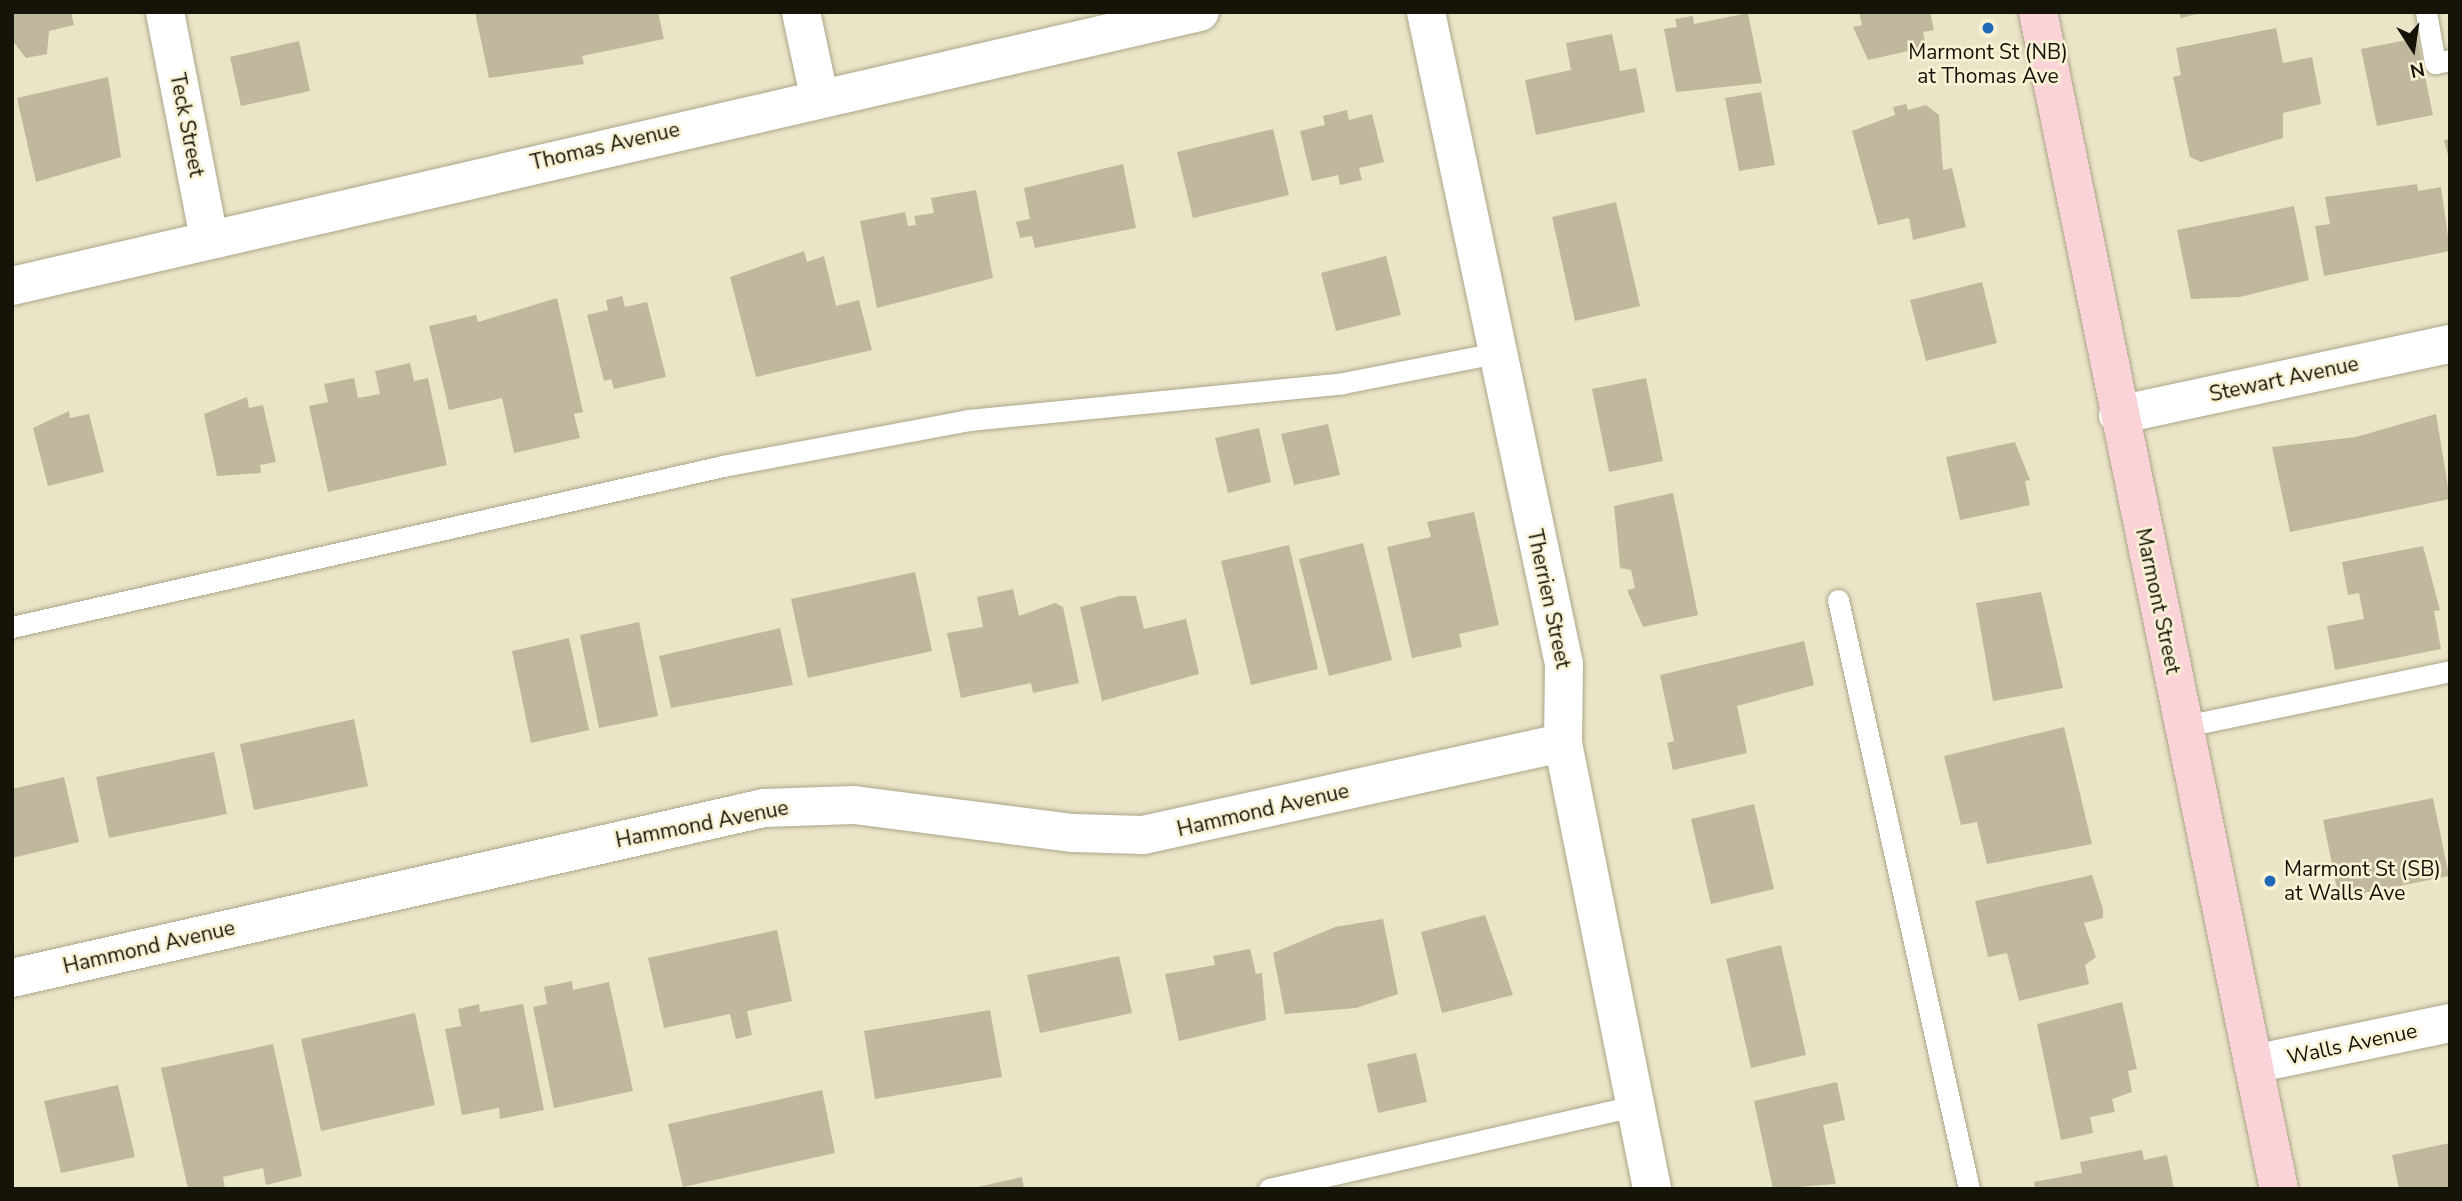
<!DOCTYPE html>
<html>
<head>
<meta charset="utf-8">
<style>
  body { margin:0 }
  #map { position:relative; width:2462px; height:1201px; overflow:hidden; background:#ebe5c8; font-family:"Nunito Sans",sans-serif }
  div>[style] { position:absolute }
  .building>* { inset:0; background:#bfb89d }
  .roads { filter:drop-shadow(0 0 2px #aca58a) drop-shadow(0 0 2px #aca58a) }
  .service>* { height:21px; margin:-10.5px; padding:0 10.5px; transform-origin:10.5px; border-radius:10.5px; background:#fff }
  .minor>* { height:38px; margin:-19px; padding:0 19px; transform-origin:19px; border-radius:19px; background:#fff }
  .secondary>* { height:38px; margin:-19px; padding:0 19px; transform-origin:19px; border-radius:19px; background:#fad3d9 }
  .dots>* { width:19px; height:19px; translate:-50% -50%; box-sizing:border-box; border:4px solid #f9f2d5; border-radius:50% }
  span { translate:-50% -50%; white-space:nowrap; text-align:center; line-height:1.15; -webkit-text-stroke:5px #f9f2d5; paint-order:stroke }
  .poi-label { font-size:21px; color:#161309 }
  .left { translate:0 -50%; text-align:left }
  .street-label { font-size:21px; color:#161309 }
  .frame { position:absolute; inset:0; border:14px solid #161309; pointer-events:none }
  .north { position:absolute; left:2378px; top:14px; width:70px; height:70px; -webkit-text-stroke:5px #f9f2d5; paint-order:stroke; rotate:168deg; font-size:19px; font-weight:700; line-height:28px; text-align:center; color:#161309 }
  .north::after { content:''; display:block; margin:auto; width:24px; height:32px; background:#161309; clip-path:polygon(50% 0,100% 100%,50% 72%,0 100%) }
</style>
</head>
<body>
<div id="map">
  <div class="building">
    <i style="clip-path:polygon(12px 12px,71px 12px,74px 25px,49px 31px,47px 54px,26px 58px,12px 40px)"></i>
    <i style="clip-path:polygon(475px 12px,658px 12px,664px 39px,582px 56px,584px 64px,489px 78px)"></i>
    <i style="clip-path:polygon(1859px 12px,1930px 12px,1934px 30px,1923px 32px,1926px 47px,1868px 60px,1853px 27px,1862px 25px)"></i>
    <i style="clip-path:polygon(2179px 12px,2201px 12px,2201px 13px,2181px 18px)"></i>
    <i style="clip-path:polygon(1748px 13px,1762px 83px,1676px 92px,1664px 29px,1677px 27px,1675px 19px,1693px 16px,1694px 24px)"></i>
    <i style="clip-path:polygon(2276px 28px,2283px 63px,2312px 57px,2321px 104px,2283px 113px,2283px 138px,2201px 162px,2190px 157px,2173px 77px,2181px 75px,2176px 48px)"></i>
    <i style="clip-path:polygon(1612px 34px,1620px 71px,1636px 68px,1645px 112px,1536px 135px,1525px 80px,1571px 70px,1566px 43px)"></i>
    <i style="clip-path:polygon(2417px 38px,2433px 115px,2377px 126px,2361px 49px)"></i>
    <i style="clip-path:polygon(299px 41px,310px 91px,241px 106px,230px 57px)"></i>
    <i style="clip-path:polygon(108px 77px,121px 157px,36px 182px,17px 98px)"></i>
    <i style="clip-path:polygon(1761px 92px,1775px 165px,1739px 171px,1725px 98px)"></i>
    <i style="clip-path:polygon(1906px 104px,1908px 110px,1926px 105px,1939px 115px,1943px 170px,1952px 168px,1966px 227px,1913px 240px,1909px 218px,1878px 225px,1852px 131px,1895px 115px,1893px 107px)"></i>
    <i style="clip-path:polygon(1347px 110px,1349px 120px,1372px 114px,1384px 162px,1359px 168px,1362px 180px,1340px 185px,1338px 175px,1312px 181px,1300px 131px,1325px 125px,1323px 116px)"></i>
    <i style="clip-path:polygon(1273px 129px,1289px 195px,1193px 218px,1177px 152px)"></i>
    <i style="clip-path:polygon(2450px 139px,2450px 159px,2449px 159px,2444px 140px)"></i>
    <i style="clip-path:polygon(1123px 164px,1136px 228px,1035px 248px,1032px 236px,1020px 238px,1016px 222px,1030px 219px,1024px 188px)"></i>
    <i style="clip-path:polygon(2417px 184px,2418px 191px,2441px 187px,2450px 251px,2324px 276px,2315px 226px,2330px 224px,2325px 197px)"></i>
    <i style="clip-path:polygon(976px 190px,993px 278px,877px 308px,860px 221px,905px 212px,908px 226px,916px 225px,914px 216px,934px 213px,931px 198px)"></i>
    <i style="clip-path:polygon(1616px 202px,1640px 306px,1575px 321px,1552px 217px)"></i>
    <i style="clip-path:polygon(2294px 206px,2309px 280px,2240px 297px,2191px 299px,2177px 230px)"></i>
    <i style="clip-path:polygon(804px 251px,807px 262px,824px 256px,836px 306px,859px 300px,872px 350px,756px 377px,730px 277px)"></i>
    <i style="clip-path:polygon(1386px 256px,1401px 315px,1336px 331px,1321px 273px)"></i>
    <i style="clip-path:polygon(1982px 282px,1997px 343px,1926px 361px,1910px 300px)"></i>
    <i style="clip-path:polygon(622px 296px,625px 307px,647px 302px,666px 377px,614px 389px,611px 379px,604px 381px,587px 315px,608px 310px,606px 300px)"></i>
    <i style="clip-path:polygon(557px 298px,583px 412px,574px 414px,580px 438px,514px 453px,502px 398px,449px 410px,429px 326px,476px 315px,478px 322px)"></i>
    <i style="clip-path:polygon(410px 363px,414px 381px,428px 378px,447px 465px,328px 492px,309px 406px,328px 402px,324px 384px,354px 378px,358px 398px,380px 394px,375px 371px)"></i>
    <i style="clip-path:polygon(1646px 378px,1663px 461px,1609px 472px,1592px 389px)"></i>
    <i style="clip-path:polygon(247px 397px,249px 408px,263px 405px,276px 462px,260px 465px,261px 473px,217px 476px,204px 414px)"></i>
    <i style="clip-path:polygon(69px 411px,70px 418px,89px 414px,104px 472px,48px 486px,33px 428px)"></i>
    <i style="clip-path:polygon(2436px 414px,2450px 499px,2290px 532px,2272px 447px,2356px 437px)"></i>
    <i style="clip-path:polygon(1328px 424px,1340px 475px,1294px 485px,1281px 434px)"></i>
    <i style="clip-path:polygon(1259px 428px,1271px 482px,1228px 493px,1215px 438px)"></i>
    <i style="clip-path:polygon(2015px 442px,2030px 480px,2025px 481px,2030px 505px,1960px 520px,1946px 457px)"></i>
    <i style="clip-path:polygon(1673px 493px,1698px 615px,1643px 627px,1627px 590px,1635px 588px,1631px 570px,1620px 568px,1614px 506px)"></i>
    <i style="clip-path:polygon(1474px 512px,1499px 625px,1459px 634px,1462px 647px,1412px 658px,1387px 547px,1431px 537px,1427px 522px)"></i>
    <i style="clip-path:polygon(1363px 543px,1392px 660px,1329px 676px,1299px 559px)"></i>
    <i style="clip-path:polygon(1289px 545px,1318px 669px,1251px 685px,1221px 561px)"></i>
    <i style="clip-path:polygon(2423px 546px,2440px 610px,2434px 611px,2441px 649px,2335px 670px,2327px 626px,2364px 619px,2359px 593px,2348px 595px,2342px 562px)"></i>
    <i style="clip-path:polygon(915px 572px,932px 651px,808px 678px,791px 599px)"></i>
    <i style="clip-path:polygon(1013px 589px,1019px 616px,1055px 603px,1063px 607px,1079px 683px,1033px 693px,1031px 683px,961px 698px,947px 633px,983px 627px,977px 597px)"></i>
    <i style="clip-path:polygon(2041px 592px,2063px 688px,1993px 701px,1976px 603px)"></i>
    <i style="clip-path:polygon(1120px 596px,1136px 596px,1144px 629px,1186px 619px,1199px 674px,1102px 701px,1080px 607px)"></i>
    <i style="clip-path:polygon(639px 622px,658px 716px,599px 728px,580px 635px)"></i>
    <i style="clip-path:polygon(780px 628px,793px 685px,671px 708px,659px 656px)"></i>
    <i style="clip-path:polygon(569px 638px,589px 730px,531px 743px,512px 651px)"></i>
    <i style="clip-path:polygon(1804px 641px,1814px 685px,1737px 706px,1747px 753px,1673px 770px,1667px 743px,1674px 741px,1660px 675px)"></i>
    <i style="clip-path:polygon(354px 719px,368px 786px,254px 810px,240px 744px)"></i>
    <i style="clip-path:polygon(2064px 727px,2092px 844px,1987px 864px,1977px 822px,1961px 825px,1944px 756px)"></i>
    <i style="clip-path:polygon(214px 752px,227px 814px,109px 838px,96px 777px)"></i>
    <i style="clip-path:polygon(64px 777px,79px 842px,12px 858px,12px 789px)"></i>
    <i style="clip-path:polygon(2433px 798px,2449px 876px,2339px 898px,2323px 820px)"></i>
    <i style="clip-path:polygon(1754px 804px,1774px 889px,1711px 904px,1691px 819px)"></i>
    <i style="clip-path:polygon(2092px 875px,2103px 909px,2103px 918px,2084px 923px,2096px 957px,2085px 965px,2089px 984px,2019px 1001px,2007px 953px,1988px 957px,1975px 901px)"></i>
    <i style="clip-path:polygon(1485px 915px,1513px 995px,1442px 1013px,1421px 932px)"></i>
    <i style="clip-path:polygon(1383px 919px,1398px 994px,1356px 1008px,1285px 1014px,1273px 953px,1335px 927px)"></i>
    <i style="clip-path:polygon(777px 930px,792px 1001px,747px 1011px,752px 1035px,736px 1039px,730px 1014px,664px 1028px,648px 958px)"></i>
    <i style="clip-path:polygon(1781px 945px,1806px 1055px,1751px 1068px,1726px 959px)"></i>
    <i style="clip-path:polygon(1250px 949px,1256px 974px,1262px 973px,1266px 1020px,1179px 1041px,1165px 974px,1215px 965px,1213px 956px)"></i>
    <i style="clip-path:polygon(1119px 956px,1132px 1013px,1040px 1033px,1027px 975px)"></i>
    <i style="clip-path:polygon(572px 981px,573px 990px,609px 982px,633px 1091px,554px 1108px,533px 1007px,547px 1004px,544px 987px)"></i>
    <i style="clip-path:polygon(2122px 1002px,2137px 1069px,2128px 1071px,2132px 1092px,2112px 1099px,2115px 1112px,2090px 1117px,2093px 1133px,2061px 1140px,2037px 1024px)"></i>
    <i style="clip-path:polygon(479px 1004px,480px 1012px,523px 1004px,544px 1110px,500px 1119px,499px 1108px,462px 1115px,445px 1029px,461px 1026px,458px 1009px)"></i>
    <i style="clip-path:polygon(990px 1010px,1002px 1077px,875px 1099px,864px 1031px)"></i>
    <i style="clip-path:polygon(415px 1013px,435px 1105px,321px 1131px,301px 1039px)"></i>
    <i style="clip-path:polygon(273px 1044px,302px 1176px,266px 1185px,263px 1168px,223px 1177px,225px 1189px,188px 1189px,161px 1068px)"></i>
    <i style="clip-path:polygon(1416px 1053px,1427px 1102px,1378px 1113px,1367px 1064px)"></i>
    <i style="clip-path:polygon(1837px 1082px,1845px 1120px,1823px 1125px,1836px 1184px,1773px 1189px,1754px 1101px)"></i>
    <i style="clip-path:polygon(118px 1085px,135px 1157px,61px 1173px,44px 1101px)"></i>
    <i style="clip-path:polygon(822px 1090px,835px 1153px,683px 1187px,668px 1124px)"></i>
    <i style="clip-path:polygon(2450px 1143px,2450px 1189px,2399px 1189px,2392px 1155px)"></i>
    <i style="clip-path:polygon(2142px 1150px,2144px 1160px,2167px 1155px,2174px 1189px,2035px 1189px,2034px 1182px,2082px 1173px,2080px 1162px)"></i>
    <i style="clip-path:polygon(1022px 1177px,1024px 1189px,974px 1189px,973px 1188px)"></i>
  </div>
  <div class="roads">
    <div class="service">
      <i style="left:2426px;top:12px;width:52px;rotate:80deg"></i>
      <i style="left:2435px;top:63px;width:15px;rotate:-11deg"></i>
      <i style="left:1838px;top:600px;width:603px;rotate:77.46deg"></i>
      <i style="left:12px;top:627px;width:729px;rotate:-12.76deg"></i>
      <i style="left:723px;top:466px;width:250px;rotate:-10.6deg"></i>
      <i style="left:969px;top:420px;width:376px;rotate:-5.6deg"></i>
      <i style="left:1343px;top:383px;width:156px;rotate:-11.1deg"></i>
      <i style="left:2185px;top:726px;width:271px;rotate:-11.7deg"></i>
      <i style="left:1269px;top:1189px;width:374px;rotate:-12.8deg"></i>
    </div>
    <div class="minor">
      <i style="left:165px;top:12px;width:230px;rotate:79deg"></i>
      <i style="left:801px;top:12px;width:86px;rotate:77.9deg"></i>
      <i style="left:1426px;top:12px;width:666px;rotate:78.05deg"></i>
      <i style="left:1564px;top:664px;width:79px;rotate:90.7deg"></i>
      <i style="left:1563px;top:743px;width:455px;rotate:78.7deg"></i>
      <i style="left:12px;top:286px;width:1219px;rotate:-12.99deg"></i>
      <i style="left:2118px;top:415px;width:340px;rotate:-12.1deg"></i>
      <i style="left:12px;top:978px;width:771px;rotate:-12.74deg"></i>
      <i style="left:764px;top:808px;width:90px;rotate:-1.9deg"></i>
      <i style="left:854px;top:805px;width:221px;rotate:7.3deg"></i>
      <i style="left:1073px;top:833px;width:70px;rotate:1.6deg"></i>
      <i style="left:1143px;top:835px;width:430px;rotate:-12.4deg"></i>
      <i style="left:2254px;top:1064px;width:200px;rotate:-11.8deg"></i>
    </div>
    <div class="secondary">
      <i style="left:2038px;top:12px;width:1201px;rotate:78.43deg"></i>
    </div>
  </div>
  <div class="dots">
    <i style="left:1988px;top:28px;background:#2168b8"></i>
    <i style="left:2270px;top:881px;background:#2168b8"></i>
  </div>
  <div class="poi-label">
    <span style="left:1988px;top:64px">Marmont St (NB)<br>at Thomas Ave</span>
    <span class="left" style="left:2284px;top:881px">Marmont St (SB)<br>at Walls Ave</span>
  </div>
  <div class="street-label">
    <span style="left:187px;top:125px;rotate:79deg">Teck Street</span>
    <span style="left:605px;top:146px;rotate:-13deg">Thomas Avenue</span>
    <span style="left:2284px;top:379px;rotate:-12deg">Stewart Avenue</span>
    <span style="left:1549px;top:599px;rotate:78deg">Therrien Street</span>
    <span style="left:2158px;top:601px;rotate:78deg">Marmont Street</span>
    <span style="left:1263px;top:810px;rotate:-13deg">Hammond Avenue</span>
    <span style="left:702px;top:824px;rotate:-11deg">Hammond Avenue</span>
    <span style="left:149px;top:947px;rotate:-13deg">Hammond Avenue</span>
    <span style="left:2352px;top:1044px;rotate:-12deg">Walls Avenue</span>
  </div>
  <div class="frame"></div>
  <div class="north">N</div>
</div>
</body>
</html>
